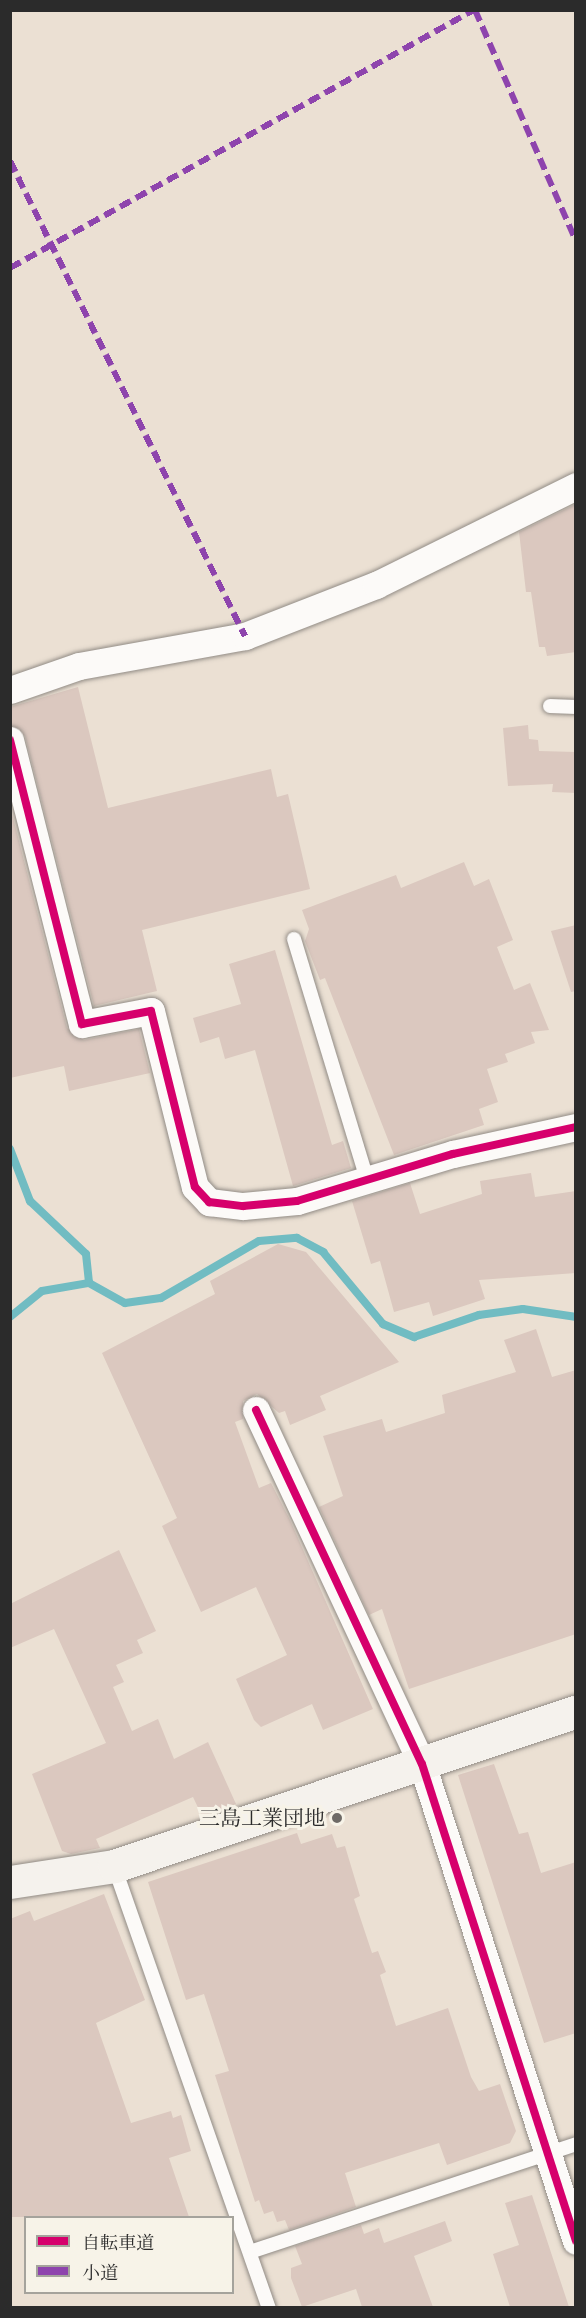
<!DOCTYPE html>
<html>
<head>
<meta charset="utf-8">
<style>
  body { margin:0 }
  #map { position:relative; width:586px; height:2318px; overflow:hidden; background:#ebe0d3; font-family:"EB Garamond","Noto Serif JP",serif }
  div>[style] { position:absolute }
  .stream>* { height:8px; margin:-4px; padding:0 4px; transform-origin:4px; border-radius:4px; background:#71bcc2 }
  .building>* { inset:0; background:#dbc8bf }
  .roads { filter:drop-shadow(0 0 2px #918b85) drop-shadow(0 0 2px #918b85) }
  .lane>* { height:14px; margin:-7px; padding:0 7px; transform-origin:7px; border-radius:7px; background:#fcfaf8 }
  .street>* { height:27px; margin:-13.5px; padding:0 13.5px; transform-origin:13.5px; border-radius:13.5px; background:#fcfaf8 }
  .secondary>* { height:33px; margin:-16.5px; padding:0 16.5px; transform-origin:16.5px; border-radius:16.5px; background:#f5f2ed }
  .quiet>* { height:6px; margin-top:-3px; transform-origin:0; background:repeating-linear-gradient(90deg,#8e44ad 0 12px,transparent 0 18px) }
  .cycleway>* { height:8px; margin:-4px; padding:0 4px; transform-origin:4px; border-radius:4px; background:#d6006c }
  .dots>* { width:16px; height:16px; translate:-50% -50%; box-sizing:border-box; border:3px solid #f7f3e8; border-radius:50% }
  span { translate:-50% -50%; white-space:nowrap; text-align:center; line-height:1.15; -webkit-text-stroke:6px #f7f3e8; paint-order:stroke }
  .poi-label { font-size:21px; color:#2b2b2b }
  .right { translate:-100% -50%; text-align:right }
  .frame { position:absolute; inset:0; border:12px solid #2b2b2b; pointer-events:none }
  .legend { position:absolute; left:24px; top:2216px; width:210px; height:78px; box-sizing:border-box; background:#f7f3e8; border:2px solid #a5a39c; margin:0; padding:8px 10px; list-style:none; font-size:18px; color:#2b2b2b }
  .legend li { display:flex; align-items:center; gap:12px; height:30px }
  .legend b { width:30px; border:2px solid #a5a39c }
</style>
</head>
<body>
<div id="map">
  <div class="stream">
    <i style="left:10px;top:1149px;width:56px;rotate:69deg"></i>
    <i style="left:30px;top:1201px;width:77px;rotate:43.4deg"></i>
    <i style="left:86px;top:1254px;width:29px;rotate:84deg"></i>
    <i style="left:10px;top:1317px;width:41px;rotate:-39.1deg"></i>
    <i style="left:42px;top:1291px;width:48px;rotate:-9.7deg"></i>
    <i style="left:89px;top:1283px;width:41px;rotate:29.1deg"></i>
    <i style="left:125px;top:1303px;width:36px;rotate:-8deg"></i>
    <i style="left:161px;top:1298px;width:113px;rotate:-30.2deg"></i>
    <i style="left:259px;top:1241px;width:38px;rotate:-5deg"></i>
    <i style="left:297px;top:1238px;width:30px;rotate:28deg"></i>
    <i style="left:323px;top:1252px;width:94px;rotate:50.2deg"></i>
    <i style="left:383px;top:1324px;width:34px;rotate:23deg"></i>
    <i style="left:414px;top:1337px;width:69px;rotate:-18.7deg"></i>
    <i style="left:479px;top:1315px;width:44px;rotate:-7.8deg"></i>
    <i style="left:523px;top:1309px;width:54px;rotate:8.6deg"></i>
  </div>
  <div class="building">
    <i style="clip-path:polygon(576px 504px,576px 652px,547px 656px,545px 647px,539px 647px,531px 592px,526px 592px,519px 532px)"></i>
    <i style="clip-path:polygon(78px 687px,108px 808px,271px 769px,277px 797px,288px 794px,310px 889px,142px 930px,157px 991px,94px 1006px,25px 736px,10px 725px,10px 707px)"></i>
    <i style="clip-path:polygon(528px 725px,529px 739px,538px 740px,539px 751px,576px 752px,576px 793px,552px 792px,553px 784px,508px 786px,503px 728px)"></i>
    <i style="clip-path:polygon(10px 806px,67px 1028px,84px 1040px,139px 1029px,150px 1073px,69px 1091px,64px 1066px,10px 1078px)"></i>
    <i style="clip-path:polygon(464px 862px,474px 886px,489px 879px,513px 940px,497px 947px,514px 990px,530px 983px,549px 1030px,531px 1032px,535px 1043px,505px 1054px,508px 1062px,487px 1069px,498px 1102px,479px 1109px,484px 1125px,394px 1155px,325px 978px,320px 980px,305px 941px,309px 929px,302px 910px,396px 875px,401px 888px)"></i>
    <i style="clip-path:polygon(576px 925px,576px 991px,571px 992px,551px 931px)"></i>
    <i style="clip-path:polygon(275px 950px,332px 1145px,343px 1141px,351px 1168px,293px 1186px,255px 1050px,225px 1059px,219px 1037px,200px 1043px,193px 1018px,241px 1004px,229px 964px)"></i>
    <i style="clip-path:polygon(531px 1173px,535px 1197px,576px 1191px,576px 1273px,479px 1280px,485px 1299px,433px 1316px,429px 1302px,394px 1312px,380px 1261px,371px 1264px,352px 1201px,410px 1183px,420px 1214px,482px 1194px,480px 1181px)"></i>
    <i style="clip-path:polygon(278px 1244px,306px 1252px,399px 1362px,320px 1396px,326px 1410px,290px 1425px,285px 1411px,279px 1413px,257px 1394px,243px 1401px,243px 1419px,235px 1422px,259px 1488px,271px 1483px,290px 1520px,373px 1709px,323px 1730px,312px 1704px,261px 1727px,254px 1720px,236px 1679px,287px 1655px,256px 1587px,201px 1612px,162px 1526px,177px 1518px,102px 1353px,215px 1294px,210px 1281px)"></i>
    <i style="clip-path:polygon(536px 1329px,552px 1377px,576px 1370px,576px 1634px,409px 1689px,382px 1609px,369px 1615px,319px 1507px,343px 1496px,323px 1436px,382px 1419px,386px 1432px,445px 1413px,442px 1395px,516px 1372px,504px 1340px)"></i>
    <i style="clip-path:polygon(119px 1550px,156px 1631px,137px 1640px,143px 1653px,116px 1665px,124px 1682px,113px 1687px,132px 1731px,158px 1719px,174px 1759px,208px 1742px,236px 1804px,202px 1816px,193px 1797px,96px 1839px,100px 1848px,71px 1854px,62px 1851px,32px 1774px,106px 1743px,54px 1629px,10px 1648px,10px 1604px)"></i>
    <i style="clip-path:polygon(494px 1764px,519px 1834px,528px 1832px,541px 1873px,576px 1862px,576px 2033px,544px 2043px,458px 1775px)"></i>
    <i style="clip-path:polygon(297px 1833px,301px 1844px,332px 1834px,337px 1848px,345px 1846px,360px 1896px,354px 1899px,372px 1953px,378px 1951px,386px 1972px,380px 1975px,396px 2026px,448px 2008px,471px 2077px,479px 2091px,500px 2084px,516px 2131px,510px 2143px,447px 2165px,439px 2143px,345px 2173px,356px 2207px,289px 2230px,285px 2220px,277px 2222px,273px 2211px,264px 2214px,259px 2200px,255px 2202px,215px 2075px,229px 2071px,204px 1994px,186px 2000px,148px 1882px)"></i>
    <i style="clip-path:polygon(104px 1894px,145px 2000px,96px 2023px,131px 2123px,171px 2111px,173px 2118px,181px 2115px,191px 2151px,169px 2158px,189px 2217px,10px 2217px,10px 1919px,30px 1911px,34px 1921px)"></i>
    <i style="clip-path:polygon(532px 2195px,569px 2307px,510px 2307px,493px 2254px,519px 2245px,505px 2203px)"></i>
    <i style="clip-path:polygon(445px 2221px,452px 2241px,414px 2256px,433px 2307px,362px 2307px,356px 2289px,302px 2307px,291px 2278px,291px 2268px,302px 2264px,295px 2246px,361px 2225px,364px 2234px,379px 2228px,384px 2243px)"></i>
  </div>
  <div class="roads">
    <div class="lane">
      <i style="left:550px;top:706px;width:26px;rotate:2deg"></i>
      <i style="left:294px;top:939px;width:251px;rotate:73.1deg"></i>
      <i style="left:114px;top:1866px;width:468px;rotate:70.7deg"></i>
      <i style="left:250px;top:2252px;width:343px;rotate:-18.3deg"></i>
    </div>
    <div class="street">
      <i style="left:10px;top:690px;width:73px;rotate:-19.2deg"></i>
      <i style="left:79px;top:666px;width:169px;rotate:-10.2deg"></i>
      <i style="left:245px;top:636px;width:141px;rotate:-21.3deg"></i>
      <i style="left:376px;top:585px;width:223px;rotate:-26.3deg"></i>
      <i style="left:10px;top:740px;width:293px;rotate:75.8deg"></i>
      <i style="left:82px;top:1024px;width:70px;rotate:-10.7deg"></i>
      <i style="left:151px;top:1011px;width:181px;rotate:76deg"></i>
      <i style="left:195px;top:1187px;width:21px;rotate:47deg"></i>
      <i style="left:209px;top:1202px;width:34px;rotate:7deg"></i>
      <i style="left:243px;top:1206px;width:54px;rotate:-5.3deg"></i>
      <i style="left:297px;top:1201px;width:163px;rotate:-16.8deg"></i>
      <i style="left:453px;top:1154px;width:126px;rotate:-12.4deg"></i>
      <i style="left:256px;top:1410px;width:391px;rotate:64.9deg"></i>
      <i style="left:422px;top:1764px;width:501px;rotate:72.11deg"></i>
    </div>
    <div class="secondary">
      <i style="left:10px;top:1882px;width:105px;rotate:-8.7deg"></i>
      <i style="left:114px;top:1866px;width:487px;rotate:-18.5deg"></i>
    </div>
  </div>
  <div class="quiet">
    <i style="left:475px;top:10px;width:252px;rotate:66.4deg"></i>
    <i style="left:10px;top:161px;width:530px;rotate:63.68deg"></i>
    <i style="left:10px;top:268px;width:531px;rotate:-29.08deg"></i>
  </div>
  <div class="cycleway">
    <i style="left:10px;top:740px;width:293px;rotate:75.8deg"></i>
    <i style="left:82px;top:1024px;width:70px;rotate:-10.7deg"></i>
    <i style="left:151px;top:1011px;width:181px;rotate:76deg"></i>
    <i style="left:195px;top:1187px;width:21px;rotate:47deg"></i>
    <i style="left:209px;top:1202px;width:34px;rotate:7deg"></i>
    <i style="left:243px;top:1206px;width:54px;rotate:-5.3deg"></i>
    <i style="left:297px;top:1201px;width:163px;rotate:-16.8deg"></i>
    <i style="left:453px;top:1154px;width:126px;rotate:-12.4deg"></i>
    <i style="left:256px;top:1410px;width:391px;rotate:64.9deg"></i>
    <i style="left:422px;top:1764px;width:501px;rotate:72.11deg"></i>
  </div>
  <div class="dots">
    <i style="left:337px;top:1818px;background:#6e6a66"></i>
  </div>
  <div class="poi-label">
    <span class="right" style="left:325px;top:1818px">三島工業団地</span>
  </div>
  <div class="frame"></div>
  <ul class="legend">
  <li><b style="height:8px;background:#d6006c"></b>自転車道</li>
  <li><b style="height:8px;background:#8e44ad"></b>小道</li>
  </ul>
</div>
</body>
</html>
